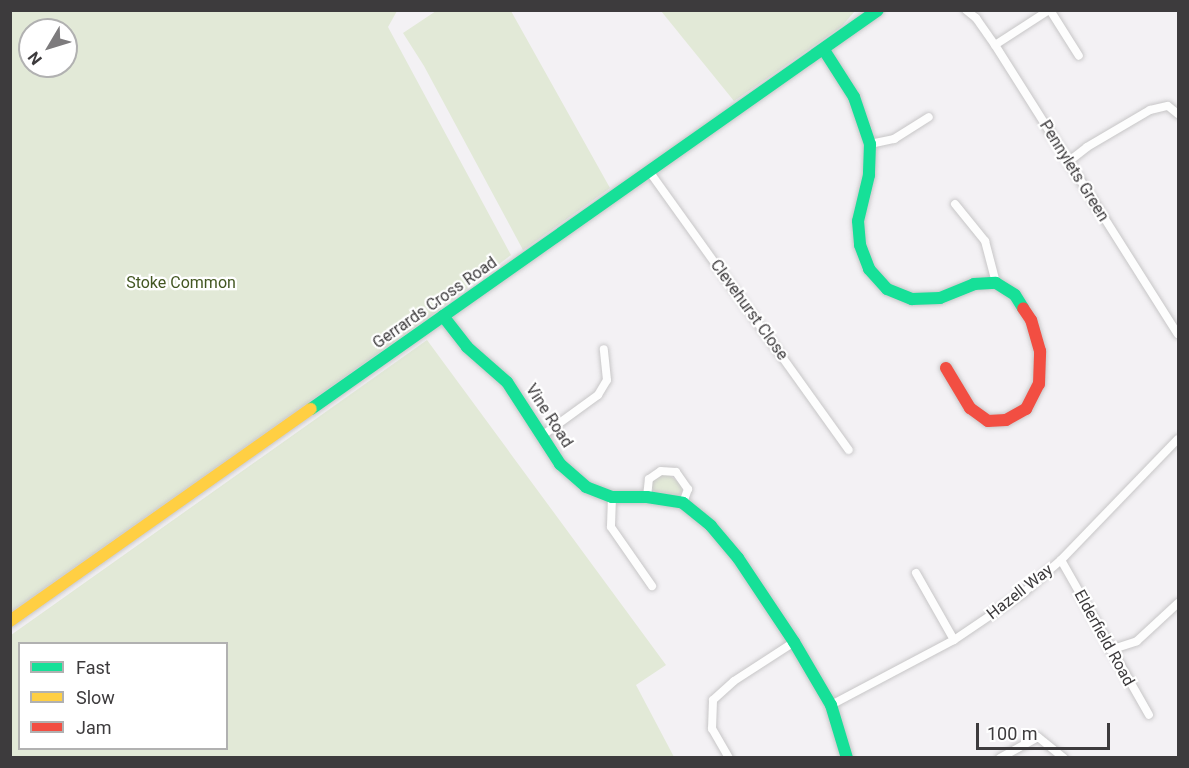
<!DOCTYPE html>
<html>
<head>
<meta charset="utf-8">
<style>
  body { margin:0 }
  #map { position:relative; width:1189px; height:768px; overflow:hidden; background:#f3f1f4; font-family:Roboto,sans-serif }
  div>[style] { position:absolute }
  .green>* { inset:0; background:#e2e9d7 }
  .roads { filter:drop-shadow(0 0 2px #c7c6c7) drop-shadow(0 0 2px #c7c6c7) }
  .street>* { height:8px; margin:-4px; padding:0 4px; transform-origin:4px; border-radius:4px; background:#fdfdfd }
  .fast>* { height:12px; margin:-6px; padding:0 6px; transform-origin:6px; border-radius:6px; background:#16e098 }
  .slow>* { height:12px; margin:-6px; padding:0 6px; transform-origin:6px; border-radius:6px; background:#ffcf43 }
  .jam>* { height:12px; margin:-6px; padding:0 6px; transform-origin:6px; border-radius:6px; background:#f24e42 }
  span { translate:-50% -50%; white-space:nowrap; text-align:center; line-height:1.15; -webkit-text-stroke:4.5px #fff; paint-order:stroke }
  .street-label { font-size:16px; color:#3d3b3d }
  .park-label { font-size:16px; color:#435722 }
  .frame { position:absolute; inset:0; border:12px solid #3d3b3d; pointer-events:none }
  .legend { position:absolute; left:18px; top:642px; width:210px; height:108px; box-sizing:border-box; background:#fff; border:2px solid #b1b1b1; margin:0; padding:8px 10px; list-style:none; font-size:18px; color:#3d3b3d }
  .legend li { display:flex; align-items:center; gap:12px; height:30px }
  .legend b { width:30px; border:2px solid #b1b1b1 }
  .north { position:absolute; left:18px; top:18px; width:60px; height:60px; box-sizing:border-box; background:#fff; border:2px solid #b1b1b1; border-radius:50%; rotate:232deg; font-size:16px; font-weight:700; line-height:24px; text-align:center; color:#3d3b3d }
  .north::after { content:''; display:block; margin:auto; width:21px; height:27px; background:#7d7b7d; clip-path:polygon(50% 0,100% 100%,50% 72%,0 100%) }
  .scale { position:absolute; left:976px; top:723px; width:134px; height:27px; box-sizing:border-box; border:3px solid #3d3b3d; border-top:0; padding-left:8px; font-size:18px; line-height:21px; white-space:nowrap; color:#3d3b3d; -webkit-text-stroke:4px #fff; paint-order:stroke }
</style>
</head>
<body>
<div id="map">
  <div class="green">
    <i style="clip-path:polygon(evenodd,11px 10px,397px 11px,388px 27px,511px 255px,427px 319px,11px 612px,11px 10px,30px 30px,66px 30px,66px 66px,30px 66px,30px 30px)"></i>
    <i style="clip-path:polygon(436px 11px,511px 11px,610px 188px,523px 250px,424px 66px,403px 33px)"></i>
    <i style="clip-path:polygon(661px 11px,855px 11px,841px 27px,734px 101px)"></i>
    <i style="clip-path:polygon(evenodd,427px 340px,666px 665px,636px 685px,674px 757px,11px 757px,11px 635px,427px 340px,20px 644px,226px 644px,226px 748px,20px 748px,20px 644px)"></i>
    <i style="clip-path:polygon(661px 475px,669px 475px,681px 484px,682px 492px,676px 498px,656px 494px,652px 488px,652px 481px)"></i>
  </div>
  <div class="roads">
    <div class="street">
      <i style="left:966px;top:10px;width:13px;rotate:39deg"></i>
      <i style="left:976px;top:18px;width:33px;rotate:55deg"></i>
      <i style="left:995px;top:45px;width:342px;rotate:57.7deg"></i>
      <i style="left:1050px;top:10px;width:54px;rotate:57.8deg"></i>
      <i style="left:995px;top:45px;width:64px;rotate:-32.9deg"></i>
      <i style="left:870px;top:144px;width:25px;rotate:-12deg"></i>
      <i style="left:894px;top:139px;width:41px;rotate:-32.2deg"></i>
      <i style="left:1068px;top:162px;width:24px;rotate:-38deg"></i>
      <i style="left:1087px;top:147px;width:73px;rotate:-30.4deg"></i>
      <i style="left:1150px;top:110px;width:18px;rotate:-13deg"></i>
      <i style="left:1168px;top:106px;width:13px;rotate:39deg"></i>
      <i style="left:649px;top:171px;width:343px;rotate:54.4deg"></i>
      <i style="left:955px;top:204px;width:48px;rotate:51deg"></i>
      <i style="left:985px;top:241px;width:43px;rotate:75.3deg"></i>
      <i style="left:543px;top:435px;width:68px;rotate:-36deg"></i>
      <i style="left:598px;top:395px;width:17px;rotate:-59deg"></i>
      <i style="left:607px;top:380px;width:31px;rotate:-96deg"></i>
      <i style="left:612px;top:497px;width:30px;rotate:92deg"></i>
      <i style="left:611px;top:527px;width:72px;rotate:55.2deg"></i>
      <i style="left:647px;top:497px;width:18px;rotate:-84deg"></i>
      <i style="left:649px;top:479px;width:14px;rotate:-34deg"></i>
      <i style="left:661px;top:471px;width:15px;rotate:4deg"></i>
      <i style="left:676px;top:472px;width:21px;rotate:55deg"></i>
      <i style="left:688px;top:489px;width:15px;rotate:110deg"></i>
      <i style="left:1061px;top:560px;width:178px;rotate:60.4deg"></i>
      <i style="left:916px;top:573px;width:77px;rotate:60.4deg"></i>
      <i style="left:1110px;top:650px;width:28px;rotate:-18deg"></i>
      <i style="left:1137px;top:641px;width:56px;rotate:-42.8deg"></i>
      <i style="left:831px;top:705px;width:139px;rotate:-27.9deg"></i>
      <i style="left:954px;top:640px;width:82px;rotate:-34.1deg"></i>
      <i style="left:1022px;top:594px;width:52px;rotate:-41.1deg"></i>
      <i style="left:1061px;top:560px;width:168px;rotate:-46deg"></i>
      <i style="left:729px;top:758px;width:34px;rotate:-120deg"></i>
      <i style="left:712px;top:729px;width:29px;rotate:-88deg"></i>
      <i style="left:713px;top:700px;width:28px;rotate:-42deg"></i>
      <i style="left:734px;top:681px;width:72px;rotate:-33deg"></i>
      <i style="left:1000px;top:758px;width:43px;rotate:-28.9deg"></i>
      <i style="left:1038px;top:737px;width:33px;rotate:39deg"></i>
    </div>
    <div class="fast">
      <i style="left:824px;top:50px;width:56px;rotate:57.4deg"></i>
      <i style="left:854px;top:97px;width:50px;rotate:71.2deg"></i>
      <i style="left:870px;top:144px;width:31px;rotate:92deg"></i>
      <i style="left:869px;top:175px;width:47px;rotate:103.4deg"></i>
      <i style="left:858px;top:221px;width:24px;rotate:85deg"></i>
      <i style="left:860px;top:245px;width:26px;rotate:69deg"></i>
      <i style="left:869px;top:269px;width:27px;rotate:48deg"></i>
      <i style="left:887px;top:289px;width:27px;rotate:22deg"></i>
      <i style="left:912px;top:299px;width:28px;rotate:-2deg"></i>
      <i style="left:940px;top:298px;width:37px;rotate:-22deg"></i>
      <i style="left:974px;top:284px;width:22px;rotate:-3deg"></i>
      <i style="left:996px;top:283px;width:22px;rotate:32deg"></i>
      <i style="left:1015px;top:295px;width:15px;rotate:58deg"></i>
      <i style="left:443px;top:316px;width:39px;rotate:52deg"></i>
      <i style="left:467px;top:347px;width:53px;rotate:41.2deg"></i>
      <i style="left:507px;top:382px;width:98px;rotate:57.1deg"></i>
      <i style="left:560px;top:464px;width:35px;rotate:41deg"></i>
      <i style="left:586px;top:487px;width:28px;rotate:21deg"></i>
      <i style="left:612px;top:497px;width:35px"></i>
      <i style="left:647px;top:497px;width:36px;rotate:9deg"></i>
      <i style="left:683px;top:503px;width:36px;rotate:39deg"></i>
      <i style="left:711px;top:526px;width:42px;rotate:49.8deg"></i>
      <i style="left:738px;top:558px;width:101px;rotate:56.3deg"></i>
      <i style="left:794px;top:642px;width:73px;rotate:59.6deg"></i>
      <i style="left:831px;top:705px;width:55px;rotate:73.2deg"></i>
      <i style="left:311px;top:409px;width:693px;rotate:-35.13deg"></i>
    </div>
    <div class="slow">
      <i style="left:10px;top:621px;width:368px;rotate:-35.2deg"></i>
    </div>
    <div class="jam">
      <i style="left:946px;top:368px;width:47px;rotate:59deg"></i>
      <i style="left:970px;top:408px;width:22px;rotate:36deg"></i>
      <i style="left:988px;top:421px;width:18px;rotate:-3deg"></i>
      <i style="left:1006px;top:420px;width:23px;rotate:-29deg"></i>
      <i style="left:1026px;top:409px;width:28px;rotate:-63deg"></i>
      <i style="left:1039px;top:384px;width:33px;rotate:-88deg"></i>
      <i style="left:1040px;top:351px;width:32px;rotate:-106deg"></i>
      <i style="left:1031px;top:320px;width:14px;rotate:-124deg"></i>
    </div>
  </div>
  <div class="street-label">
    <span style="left:1074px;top:171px;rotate:58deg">Pennylets Green</span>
    <span style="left:435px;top:303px;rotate:-35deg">Gerrards Cross Road</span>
    <span style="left:749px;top:310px;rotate:54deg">Clevehurst Close</span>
    <span style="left:549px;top:416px;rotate:57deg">Vine Road</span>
    <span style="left:1020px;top:592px;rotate:-38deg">Hazell Way</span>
    <span style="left:1104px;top:638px;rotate:61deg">Elderfield Road</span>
  </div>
  <div class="park-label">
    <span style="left:181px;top:283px">Stoke Common</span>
  </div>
  <div class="frame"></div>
  <ul class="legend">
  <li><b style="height:8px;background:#16e098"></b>Fast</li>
  <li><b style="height:8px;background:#ffcf43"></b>Slow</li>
  <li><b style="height:8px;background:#f24e42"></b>Jam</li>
  </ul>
  <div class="north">N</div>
  <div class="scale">100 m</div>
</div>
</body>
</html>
